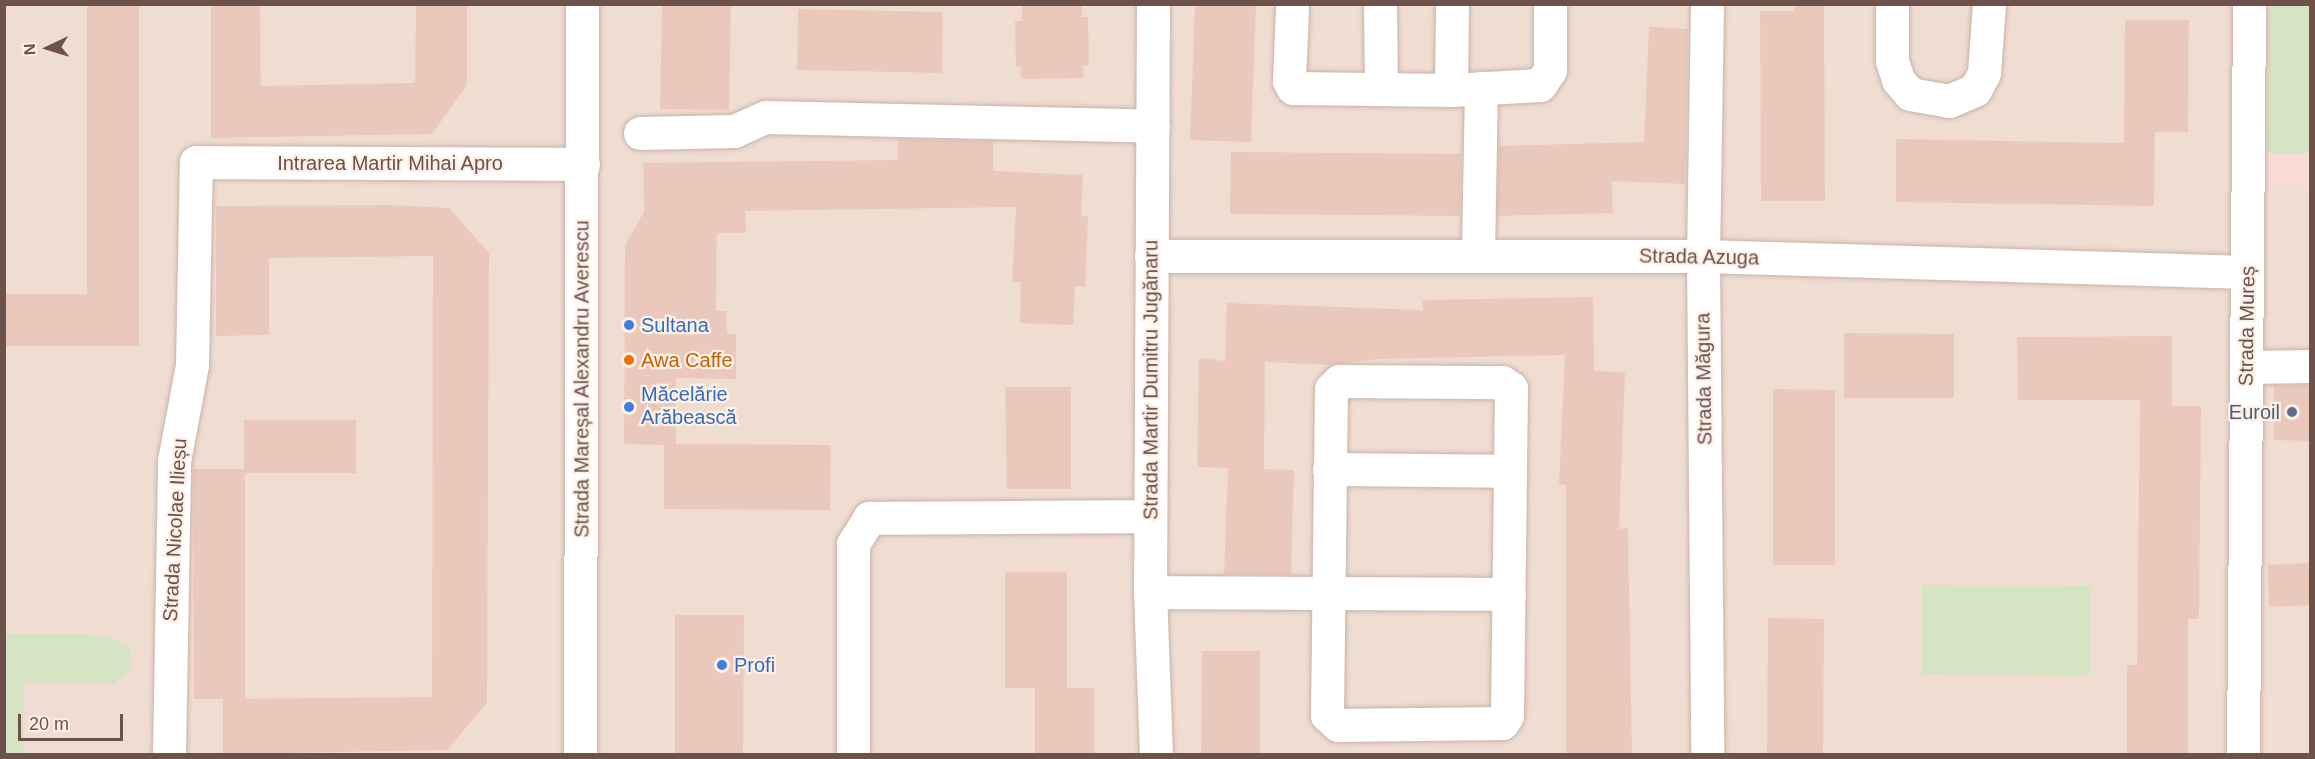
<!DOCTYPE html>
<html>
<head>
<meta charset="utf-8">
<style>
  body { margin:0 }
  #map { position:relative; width:2315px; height:759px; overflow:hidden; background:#f9ece1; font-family:Arial,sans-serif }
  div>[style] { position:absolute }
  .residential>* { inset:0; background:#f0ddd1 }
  .commercial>* { inset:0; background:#f8dbd6 }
  .green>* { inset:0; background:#d5e4c2 }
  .building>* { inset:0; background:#ebc8bc }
  .roads { filter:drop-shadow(0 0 2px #c8b3aa) drop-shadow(0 0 2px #c8b3aa) }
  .minor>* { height:33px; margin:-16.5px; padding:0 16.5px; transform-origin:16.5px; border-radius:16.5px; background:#fff }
  .dots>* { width:16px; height:16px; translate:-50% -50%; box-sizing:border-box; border:3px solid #fdf1e7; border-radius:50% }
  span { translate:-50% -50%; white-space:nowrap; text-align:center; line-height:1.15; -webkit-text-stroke:4.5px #fdf1e7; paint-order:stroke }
  .street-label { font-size:20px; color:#6d524b }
  .shop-label { font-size:20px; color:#366cbe }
  .left { translate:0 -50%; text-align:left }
  .food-label { font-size:20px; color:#c56008 }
  .service-label { font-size:20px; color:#4e5e75 }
  .right { translate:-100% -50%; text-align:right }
  .frame { position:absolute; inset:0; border:6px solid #6d524b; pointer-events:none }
  .north { position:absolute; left:18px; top:18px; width:60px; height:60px; -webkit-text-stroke:4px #fdf1e7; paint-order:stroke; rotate:266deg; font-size:16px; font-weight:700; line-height:24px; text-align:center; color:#6d524b }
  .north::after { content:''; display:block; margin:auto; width:21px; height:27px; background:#6d524b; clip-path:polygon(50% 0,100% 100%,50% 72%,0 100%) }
  .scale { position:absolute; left:18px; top:714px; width:105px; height:27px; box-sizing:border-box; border:3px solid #6d524b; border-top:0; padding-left:8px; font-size:18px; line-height:21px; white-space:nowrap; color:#6d524b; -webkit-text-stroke:4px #fdf1e7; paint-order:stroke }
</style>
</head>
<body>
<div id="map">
  <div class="residential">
    <i style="clip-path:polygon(5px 5px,2310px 5px,2310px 754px,5px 754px)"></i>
  </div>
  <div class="commercial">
    <i style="clip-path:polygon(2255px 5px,2310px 5px,2310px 187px,2256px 188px)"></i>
  </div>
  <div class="green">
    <i style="clip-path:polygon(2269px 5px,2310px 5px,2310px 153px,2268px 153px)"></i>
    <i style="clip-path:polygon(1922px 585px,2091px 586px,2091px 675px,1922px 674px)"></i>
    <i style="clip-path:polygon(5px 634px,85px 634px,116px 640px,130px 647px,132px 665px,114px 684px,23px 684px,24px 754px,5px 754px)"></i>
  </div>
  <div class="building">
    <i style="clip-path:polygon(87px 4px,139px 4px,139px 346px,4px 346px,4px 294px,87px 294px)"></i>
    <i style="clip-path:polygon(211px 4px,260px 4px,261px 86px,415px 83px,416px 4px,467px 4px,467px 85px,432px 134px,211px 138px)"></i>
    <i style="clip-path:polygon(662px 4px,731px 4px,729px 110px,660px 109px)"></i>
    <i style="clip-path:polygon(1022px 4px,1082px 4px,1082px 17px,1088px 17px,1089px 65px,1083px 65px,1083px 78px,1021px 79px,1021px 67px,1016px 67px,1015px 21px,1022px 21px)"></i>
    <i style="clip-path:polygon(1195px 4px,1256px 4px,1251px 142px,1190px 140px)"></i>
    <i style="clip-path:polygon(1795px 4px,1824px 4px,1825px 201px,1761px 201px,1760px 11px,1794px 11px)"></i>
    <i style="clip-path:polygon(798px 9px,943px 12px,942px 73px,797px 70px)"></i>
    <i style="clip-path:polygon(2125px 20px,2189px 20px,2188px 132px,2155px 132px,2154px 206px,1896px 202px,1896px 139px,2124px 143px)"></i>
    <i style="clip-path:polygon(1649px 27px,1688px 29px,1685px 184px,1612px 181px,1613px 213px,1497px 216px,1499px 146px,1644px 142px)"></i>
    <i style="clip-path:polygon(898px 139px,993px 141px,993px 171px,1083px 175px,1081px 216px,1088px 216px,1085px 287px,1075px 286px,1073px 325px,1020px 323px,1021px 282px,1012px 282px,1016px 207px,745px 211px,746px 233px,717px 233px,716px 311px,726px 311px,727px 334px,736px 334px,736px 379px,676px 378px,676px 444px,831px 445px,830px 510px,664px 509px,664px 445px,624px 444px,625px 245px,644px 212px,643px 163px,898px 160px)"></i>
    <i style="clip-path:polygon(1231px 152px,1461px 154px,1460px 216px,1230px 214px)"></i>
    <i style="clip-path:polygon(390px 205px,449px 208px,489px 253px,487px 703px,447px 750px,223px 754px,223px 699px,432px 697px,433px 256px,269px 258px,269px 335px,216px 336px,216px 206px)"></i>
    <i style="clip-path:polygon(1593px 297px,1594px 371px,1625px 372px,1619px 529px,1628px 528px,1632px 754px,1566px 754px,1566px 485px,1559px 484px,1565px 355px,1377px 359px,1330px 365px,1265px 362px,1264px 469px,1294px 470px,1291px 574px,1224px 574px,1228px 468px,1197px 467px,1199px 358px,1225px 361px,1227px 303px,1423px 310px,1423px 300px)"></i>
    <i style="clip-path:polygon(1844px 333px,1954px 334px,1954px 398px,1844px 398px)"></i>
    <i style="clip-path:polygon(2172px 336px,2172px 406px,2201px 406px,2199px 619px,2188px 619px,2188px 754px,2127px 754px,2127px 665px,2137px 665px,2140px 400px,2018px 400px,2017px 337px)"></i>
    <i style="clip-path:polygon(2274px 385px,2310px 385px,2310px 441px,2274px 440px)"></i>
    <i style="clip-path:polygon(1005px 387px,1071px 387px,1071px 489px,1007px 489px)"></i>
    <i style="clip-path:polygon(1773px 389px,1835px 390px,1835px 565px,1773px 565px)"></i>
    <i style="clip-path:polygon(244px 420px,356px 420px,356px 473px,245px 473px,245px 699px,194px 699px,193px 469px,244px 469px)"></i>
    <i style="clip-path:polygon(2310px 563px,2310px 605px,2269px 607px,2268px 565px)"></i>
    <i style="clip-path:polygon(1005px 572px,1067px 572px,1067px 688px,1094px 688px,1094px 754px,1035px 754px,1035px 688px,1005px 688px)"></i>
    <i style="clip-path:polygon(675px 615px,744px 615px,743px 754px,675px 754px)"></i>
    <i style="clip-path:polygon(1768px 618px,1824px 619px,1823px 754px,1767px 754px)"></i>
    <i style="clip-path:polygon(1202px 651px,1260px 651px,1260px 754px,1201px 754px)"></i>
  </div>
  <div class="roads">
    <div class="minor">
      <i style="left:1153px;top:4px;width:588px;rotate:90.29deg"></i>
      <i style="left:1150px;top:592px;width:162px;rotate:87.9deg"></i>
      <i style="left:1380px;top:4px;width:85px;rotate:89.3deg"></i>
      <i style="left:1707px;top:4px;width:252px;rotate:90.9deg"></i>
      <i style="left:1703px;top:256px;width:498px;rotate:89.5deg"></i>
      <i style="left:1892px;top:4px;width:57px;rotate:90deg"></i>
      <i style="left:1892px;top:61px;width:20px;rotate:72deg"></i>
      <i style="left:1898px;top:80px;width:18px;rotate:49deg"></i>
      <i style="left:1910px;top:94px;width:40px;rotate:10deg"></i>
      <i style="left:1949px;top:101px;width:28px;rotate:-23deg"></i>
      <i style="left:1975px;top:90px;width:19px;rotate:-62deg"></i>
      <i style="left:1984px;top:73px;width:69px;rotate:-85.9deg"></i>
      <i style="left:1292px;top:9px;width:72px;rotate:92.4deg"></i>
      <i style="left:1289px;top:81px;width:8px;rotate:60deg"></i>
      <i style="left:1293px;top:88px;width:158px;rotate:0.7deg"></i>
      <i style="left:1451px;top:90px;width:89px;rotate:-3.2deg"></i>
      <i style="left:1540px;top:85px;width:18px;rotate:-56deg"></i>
      <i style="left:1550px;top:70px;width:66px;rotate:-90deg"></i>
      <i style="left:1451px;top:90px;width:86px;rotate:-89.3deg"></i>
      <i style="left:640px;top:133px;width:94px;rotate:-1.2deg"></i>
      <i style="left:734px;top:131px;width:35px;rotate:-24deg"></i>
      <i style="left:766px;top:117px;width:387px;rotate:1.3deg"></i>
      <i style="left:1478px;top:255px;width:167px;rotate:-89deg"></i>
      <i style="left:1151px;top:256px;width:552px"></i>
      <i style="left:1703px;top:256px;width:544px;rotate:1.68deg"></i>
      <i style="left:2246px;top:367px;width:64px;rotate:-0.9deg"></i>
      <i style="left:1339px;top:381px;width:163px;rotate:0.4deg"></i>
      <i style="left:1502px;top:382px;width:11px;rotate:34deg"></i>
      <i style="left:1511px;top:388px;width:328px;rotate:90.7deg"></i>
      <i style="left:1507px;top:716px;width:9px;rotate:126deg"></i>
      <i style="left:1502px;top:723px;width:164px;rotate:179.3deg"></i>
      <i style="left:1338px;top:725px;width:15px;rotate:-138deg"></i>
      <i style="left:1327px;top:715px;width:326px;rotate:-89.3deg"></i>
      <i style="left:1331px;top:389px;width:11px;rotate:-45deg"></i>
      <i style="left:1329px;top:469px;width:181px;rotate:0.6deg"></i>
      <i style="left:1150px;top:592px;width:359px;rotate:0.3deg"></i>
      <i style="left:169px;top:754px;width:293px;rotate:-89deg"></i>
      <i style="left:174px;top:461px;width:98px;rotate:-79.4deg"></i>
      <i style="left:192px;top:365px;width:203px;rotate:-88.9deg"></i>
      <i style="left:196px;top:162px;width:387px;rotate:0.3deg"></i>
      <i style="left:580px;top:754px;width:750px;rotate:-89.85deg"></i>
      <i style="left:853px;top:754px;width:210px;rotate:-90deg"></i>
      <i style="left:853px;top:544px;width:31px;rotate:-58deg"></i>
      <i style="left:869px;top:518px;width:281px;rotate:-0.4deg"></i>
      <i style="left:2243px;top:754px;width:750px;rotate:-89.54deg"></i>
    </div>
  </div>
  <div class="dots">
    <i style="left:629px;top:325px;background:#3f7fe0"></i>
    <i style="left:629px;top:360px;background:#e8710a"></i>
    <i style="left:629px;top:407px;background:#3f7fe0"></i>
    <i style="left:2292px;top:412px;background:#5c6f8a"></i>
    <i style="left:722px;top:665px;background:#3f7fe0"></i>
  </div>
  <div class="street-label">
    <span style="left:390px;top:163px">Intrarea Martir Mihai Apro</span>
    <span style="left:1699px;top:257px;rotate:1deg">Strada Azuga</span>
    <span style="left:2247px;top:326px;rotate:-89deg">Strada Mureș</span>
    <span style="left:582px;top:379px;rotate:-90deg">Strada Mareșal Alexandru Averescu</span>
    <span style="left:1704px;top:379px;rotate:-91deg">Strada Măgura</span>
    <span style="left:1151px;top:380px;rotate:-90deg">Strada Martir Dumitru Jugănaru</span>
    <span style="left:175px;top:530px;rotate:-87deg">Strada Nicolae Ilieșu</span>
  </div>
  <div class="shop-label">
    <span class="left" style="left:641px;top:325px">Sultana</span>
    <span class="left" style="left:641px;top:406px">Măcelărie<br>Arăbească</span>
    <span class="left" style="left:734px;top:665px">Profi</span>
  </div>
  <div class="food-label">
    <span class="left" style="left:641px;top:360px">Awa Caffe</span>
  </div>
  <div class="service-label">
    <span class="right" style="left:2280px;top:412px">Euroil</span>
  </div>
  <div class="frame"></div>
  <div class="north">N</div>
  <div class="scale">20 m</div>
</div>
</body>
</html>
